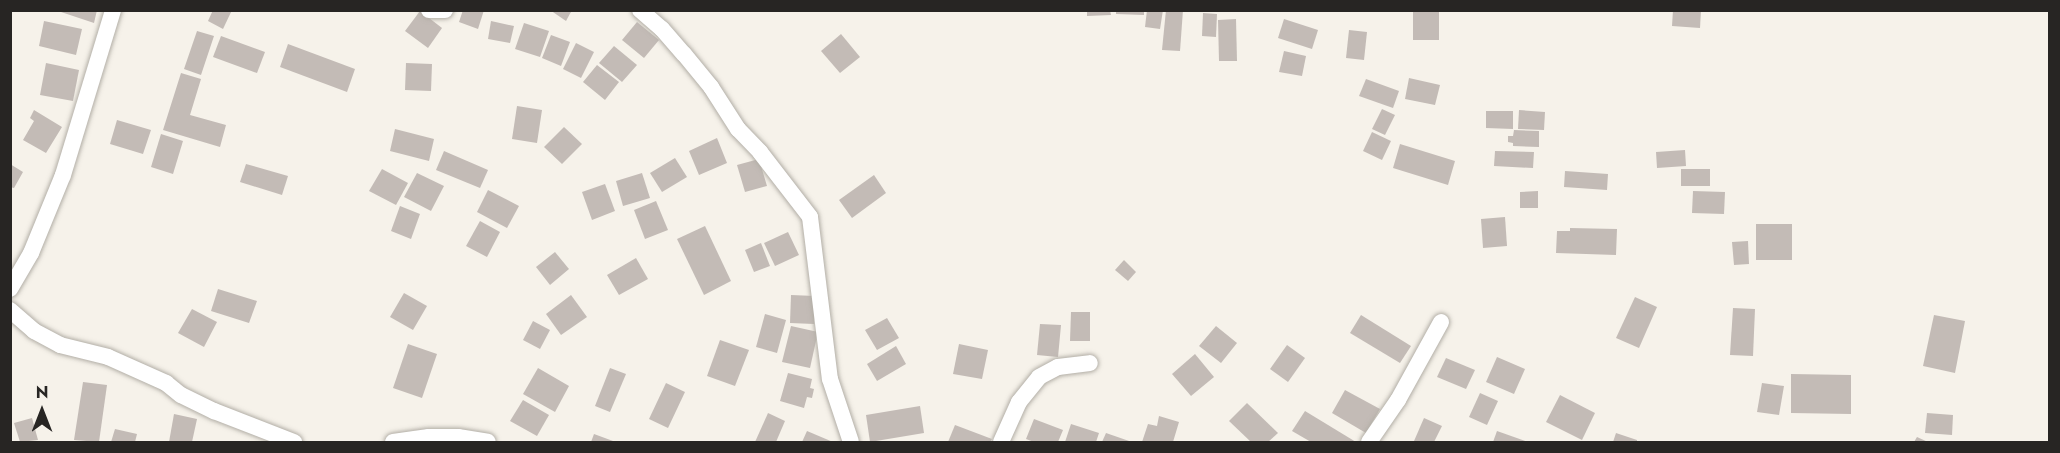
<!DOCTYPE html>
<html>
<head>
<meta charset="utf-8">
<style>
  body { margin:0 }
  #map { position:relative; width:2060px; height:453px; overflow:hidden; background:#f6f2ea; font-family:Jost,sans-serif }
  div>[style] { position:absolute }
  .building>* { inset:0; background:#c3bbb6 }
  .roads { filter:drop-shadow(0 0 2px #b2aea6) drop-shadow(0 0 2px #b2aea6) }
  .minor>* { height:16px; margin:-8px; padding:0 8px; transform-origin:8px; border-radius:8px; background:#fff }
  span { translate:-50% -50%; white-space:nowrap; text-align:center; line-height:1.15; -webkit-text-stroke:4.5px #f6f2ea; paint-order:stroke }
  .frame { position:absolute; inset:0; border:12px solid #272523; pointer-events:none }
  .north { position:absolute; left:12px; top:381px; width:60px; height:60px; -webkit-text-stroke:4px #f6f2ea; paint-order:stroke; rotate:0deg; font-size:16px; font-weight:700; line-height:24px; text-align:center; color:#272523 }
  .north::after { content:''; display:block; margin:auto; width:21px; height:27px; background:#272523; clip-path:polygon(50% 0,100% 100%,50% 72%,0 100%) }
</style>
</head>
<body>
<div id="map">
  <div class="building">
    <i style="clip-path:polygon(55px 10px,97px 10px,94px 23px)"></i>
    <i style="clip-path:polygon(213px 10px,232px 10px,223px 29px,208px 21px)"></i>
    <i style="clip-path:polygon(463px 10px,484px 10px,478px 29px,459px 22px)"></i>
    <i style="clip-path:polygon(550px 10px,572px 10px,566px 21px)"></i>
    <i style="clip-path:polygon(1087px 10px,1110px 10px,1111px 15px,1087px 16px)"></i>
    <i style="clip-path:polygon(1116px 10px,1144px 10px,1144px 15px,1116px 14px)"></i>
    <i style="clip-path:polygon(1147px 10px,1163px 10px,1160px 29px,1145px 27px)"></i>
    <i style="clip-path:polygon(1166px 10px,1183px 10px,1180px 51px,1162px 50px)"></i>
    <i style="clip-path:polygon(1413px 10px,1439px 10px,1439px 40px,1413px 40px)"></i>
    <i style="clip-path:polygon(1673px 10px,1701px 10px,1700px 28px,1672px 26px)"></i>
    <i style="clip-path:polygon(420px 11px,442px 28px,428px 48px,405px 31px)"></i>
    <i style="clip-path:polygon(1203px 13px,1217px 14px,1216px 37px,1202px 36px)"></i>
    <i style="clip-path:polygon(1236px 19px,1237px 61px,1219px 61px,1218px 20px)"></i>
    <i style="clip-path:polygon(1284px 19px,1318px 30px,1312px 49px,1278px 38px)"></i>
    <i style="clip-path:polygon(44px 21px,82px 29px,76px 55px,39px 46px)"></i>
    <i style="clip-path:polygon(491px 21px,514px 26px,510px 43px,488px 39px)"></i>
    <i style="clip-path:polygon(637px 22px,659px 40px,644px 58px,622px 40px)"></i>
    <i style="clip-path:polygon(524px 23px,549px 31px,540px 57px,515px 49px)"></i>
    <i style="clip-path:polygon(1349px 30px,1367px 32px,1364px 60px,1346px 58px)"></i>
    <i style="clip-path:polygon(197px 31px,214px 36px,201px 75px,184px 69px)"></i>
    <i style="clip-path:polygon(841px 34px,860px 57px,840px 73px,821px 51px)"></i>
    <i style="clip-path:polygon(551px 35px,570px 42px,561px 66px,542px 58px)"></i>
    <i style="clip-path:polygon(221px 36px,265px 52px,257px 73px,213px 57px)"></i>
    <i style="clip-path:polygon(576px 43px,594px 52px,581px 78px,563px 69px)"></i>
    <i style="clip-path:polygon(288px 44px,355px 69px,347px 92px,280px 67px)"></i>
    <i style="clip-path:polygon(614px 46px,637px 65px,622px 82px,599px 63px)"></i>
    <i style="clip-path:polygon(1284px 51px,1306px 56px,1302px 76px,1279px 72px)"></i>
    <i style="clip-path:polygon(46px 63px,79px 70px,73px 101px,40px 95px)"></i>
    <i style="clip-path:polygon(406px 63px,432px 64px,431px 91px,405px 90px)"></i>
    <i style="clip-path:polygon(597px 65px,619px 82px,605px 100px,583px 82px)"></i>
    <i style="clip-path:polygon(181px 73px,201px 79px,190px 115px,226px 125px,220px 147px,163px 130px)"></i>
    <i style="clip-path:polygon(1409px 78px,1440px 85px,1435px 105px,1405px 99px)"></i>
    <i style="clip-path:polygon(1366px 79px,1399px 91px,1393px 108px,1359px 96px)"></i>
    <i style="clip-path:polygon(517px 106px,542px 110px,537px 143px,512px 139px)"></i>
    <i style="clip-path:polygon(1382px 109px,1395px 115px,1385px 135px,1372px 129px)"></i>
    <i style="clip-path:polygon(34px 110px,62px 127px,46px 153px,23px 140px,34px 121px,30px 118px)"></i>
    <i style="clip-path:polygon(1519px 110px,1545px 112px,1544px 130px,1518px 129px)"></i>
    <i style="clip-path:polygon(1486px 111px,1513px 111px,1513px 129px,1486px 128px)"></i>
    <i style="clip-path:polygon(117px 120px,151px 130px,143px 154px,110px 144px)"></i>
    <i style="clip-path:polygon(564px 127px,582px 144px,562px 164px,544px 147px)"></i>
    <i style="clip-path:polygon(395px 129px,434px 139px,429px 161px,390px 151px)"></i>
    <i style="clip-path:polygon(1514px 130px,1539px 131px,1539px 147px,1513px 146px,1513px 143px,1508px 142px,1508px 136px,1513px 136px)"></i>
    <i style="clip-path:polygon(1372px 132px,1391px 141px,1382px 160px,1363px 151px)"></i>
    <i style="clip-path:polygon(161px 134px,183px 141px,173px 174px,151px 167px)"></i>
    <i style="clip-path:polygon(717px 138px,727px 163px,699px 175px,689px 151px)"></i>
    <i style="clip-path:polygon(1400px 144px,1455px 161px,1448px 185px,1393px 168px)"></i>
    <i style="clip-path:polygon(1685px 150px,1686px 166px,1657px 168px,1656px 152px)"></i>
    <i style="clip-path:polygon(444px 151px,488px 170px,480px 188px,436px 170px)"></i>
    <i style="clip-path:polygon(1495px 151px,1534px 152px,1533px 168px,1494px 166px)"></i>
    <i style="clip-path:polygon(675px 158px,687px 177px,662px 192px,650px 173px)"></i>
    <i style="clip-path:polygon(759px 159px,767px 186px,745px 192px,737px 165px)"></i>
    <i style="clip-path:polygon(10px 164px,23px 172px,14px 188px,10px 187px)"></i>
    <i style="clip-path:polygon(246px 164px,288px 176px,282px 195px,240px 182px)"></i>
    <i style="clip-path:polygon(382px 169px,408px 183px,396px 205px,369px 191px)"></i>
    <i style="clip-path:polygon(1681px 169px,1710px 169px,1710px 186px,1681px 186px)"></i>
    <i style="clip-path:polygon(1565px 171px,1608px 174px,1607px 190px,1564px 187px)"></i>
    <i style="clip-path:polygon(417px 173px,444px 186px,431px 211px,404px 197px)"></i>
    <i style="clip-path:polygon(642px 173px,650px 198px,623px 206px,616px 181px)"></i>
    <i style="clip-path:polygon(874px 175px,886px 193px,852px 218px,839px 200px)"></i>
    <i style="clip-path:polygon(605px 184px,615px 211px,592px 220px,582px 192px)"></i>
    <i style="clip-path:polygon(488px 190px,519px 206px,507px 228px,477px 212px)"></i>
    <i style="clip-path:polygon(1538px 191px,1538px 208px,1520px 208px,1520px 192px)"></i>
    <i style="clip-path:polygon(1693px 191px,1725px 192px,1724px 214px,1692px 213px)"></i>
    <i style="clip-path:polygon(656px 201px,668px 230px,645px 239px,634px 210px)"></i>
    <i style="clip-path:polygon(400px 206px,420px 214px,411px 239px,391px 231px)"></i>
    <i style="clip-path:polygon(1505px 217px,1507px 246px,1483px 248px,1481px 219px)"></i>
    <i style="clip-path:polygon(480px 221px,500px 232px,487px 257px,466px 246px)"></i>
    <i style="clip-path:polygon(1756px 224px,1792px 224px,1792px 260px,1756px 260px)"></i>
    <i style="clip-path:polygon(705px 226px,731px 281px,704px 295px,677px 239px)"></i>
    <i style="clip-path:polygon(1570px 228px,1617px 229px,1616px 255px,1556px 253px,1557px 231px,1570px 231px)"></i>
    <i style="clip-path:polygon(788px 232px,799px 255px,775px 266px,764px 243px)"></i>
    <i style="clip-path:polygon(1748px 241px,1749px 264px,1734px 265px,1732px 242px)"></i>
    <i style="clip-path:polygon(761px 243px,770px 266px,754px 272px,745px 250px)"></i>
    <i style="clip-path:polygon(555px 252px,569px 269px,550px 285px,536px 267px)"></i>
    <i style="clip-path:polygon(636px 258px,648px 279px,619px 295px,607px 275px)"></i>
    <i style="clip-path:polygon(1124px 260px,1136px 272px,1128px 281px,1115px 270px)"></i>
    <i style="clip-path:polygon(218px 289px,257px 301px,249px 323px,211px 311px)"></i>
    <i style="clip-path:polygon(404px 293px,427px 306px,413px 330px,390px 317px)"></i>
    <i style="clip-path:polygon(571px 295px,587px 317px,561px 335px,546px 314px)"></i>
    <i style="clip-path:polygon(791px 295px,815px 296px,814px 324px,790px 323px)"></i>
    <i style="clip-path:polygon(1635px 297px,1657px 307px,1639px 348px,1616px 338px)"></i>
    <i style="clip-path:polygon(1733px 308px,1755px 309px,1753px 356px,1730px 355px)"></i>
    <i style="clip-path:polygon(192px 309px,217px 322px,204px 347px,178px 333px)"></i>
    <i style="clip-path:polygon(1071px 312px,1090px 312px,1090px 341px,1070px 341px)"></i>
    <i style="clip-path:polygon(765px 314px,786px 320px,777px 353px,756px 347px)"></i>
    <i style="clip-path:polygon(1361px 315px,1411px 346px,1400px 363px,1350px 333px)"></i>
    <i style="clip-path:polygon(1934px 315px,1965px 321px,1955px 373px,1923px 366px)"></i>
    <i style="clip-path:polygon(887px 318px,899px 338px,877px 350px,865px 330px)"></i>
    <i style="clip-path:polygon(533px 321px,550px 330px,540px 349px,523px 340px)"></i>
    <i style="clip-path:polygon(1040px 324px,1061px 325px,1058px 357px,1037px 355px)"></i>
    <i style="clip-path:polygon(791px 326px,818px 332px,810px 368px,782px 362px)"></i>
    <i style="clip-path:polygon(1216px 326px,1237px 343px,1221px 363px,1199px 346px)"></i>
    <i style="clip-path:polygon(720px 340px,749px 350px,735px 386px,707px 376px)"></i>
    <i style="clip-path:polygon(408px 344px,437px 354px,422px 398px,393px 388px)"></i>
    <i style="clip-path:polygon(959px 344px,988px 350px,982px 379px,953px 374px)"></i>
    <i style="clip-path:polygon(1287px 345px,1305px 358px,1288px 382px,1270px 369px)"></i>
    <i style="clip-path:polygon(896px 346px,906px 364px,877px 381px,867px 364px)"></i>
    <i style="clip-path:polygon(1195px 354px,1214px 377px,1191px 396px,1172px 374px)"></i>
    <i style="clip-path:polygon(1497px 357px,1525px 369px,1514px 394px,1486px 382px)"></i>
    <i style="clip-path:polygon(1446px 358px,1475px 370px,1466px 389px,1437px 377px)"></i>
    <i style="clip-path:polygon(538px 368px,569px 386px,555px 412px,523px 394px)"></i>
    <i style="clip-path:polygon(610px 368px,626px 374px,610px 412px,595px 406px)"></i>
    <i style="clip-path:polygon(788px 373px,812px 379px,810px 388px,814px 389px,812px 398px,807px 397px,804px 408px,780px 401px)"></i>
    <i style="clip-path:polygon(1791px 374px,1851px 375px,1851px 414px,1791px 413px)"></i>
    <i style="clip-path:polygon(83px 382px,107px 385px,99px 442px,74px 440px)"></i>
    <i style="clip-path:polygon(666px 383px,685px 392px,668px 428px,649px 419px)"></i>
    <i style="clip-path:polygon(1762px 383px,1784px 386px,1779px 415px,1757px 412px)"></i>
    <i style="clip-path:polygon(1345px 390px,1380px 409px,1366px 433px,1332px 413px)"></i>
    <i style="clip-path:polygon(1480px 393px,1498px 401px,1487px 425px,1469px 417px)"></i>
    <i style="clip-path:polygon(1560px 395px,1595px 413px,1582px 440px,1546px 422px)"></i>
    <i style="clip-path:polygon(523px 400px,549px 415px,537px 436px,510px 421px)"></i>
    <i style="clip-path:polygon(1247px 403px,1278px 433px,1268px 442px,1251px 442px,1229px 421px)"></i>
    <i style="clip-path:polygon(920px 406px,924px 433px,870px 442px,866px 415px)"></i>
    <i style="clip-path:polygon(1305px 411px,1356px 442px,1311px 442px,1292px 431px)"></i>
    <i style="clip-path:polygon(768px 413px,785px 421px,776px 442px,755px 442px)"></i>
    <i style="clip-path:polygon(1927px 413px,1953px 415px,1952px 435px,1925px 433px)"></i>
    <i style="clip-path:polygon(174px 414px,197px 419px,192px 442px,169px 442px)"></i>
    <i style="clip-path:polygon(1159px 416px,1179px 422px,1173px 442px,1142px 442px,1148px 424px,1157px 426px)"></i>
    <i style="clip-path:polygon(32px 418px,38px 440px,20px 442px,14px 423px)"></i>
    <i style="clip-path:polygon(1424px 418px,1442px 426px,1434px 442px,1414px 441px)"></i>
    <i style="clip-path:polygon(1034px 419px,1063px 430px,1058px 442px,1034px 442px,1026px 439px)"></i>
    <i style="clip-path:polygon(1071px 424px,1099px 433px,1096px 442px,1065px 442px)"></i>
    <i style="clip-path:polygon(955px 425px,992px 439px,990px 442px,948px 442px)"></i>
    <i style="clip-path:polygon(115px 429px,137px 434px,135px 442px,111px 442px)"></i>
    <i style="clip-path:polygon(807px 431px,833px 442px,802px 442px)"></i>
    <i style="clip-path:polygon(1497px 431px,1528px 442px,1493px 442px)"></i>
    <i style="clip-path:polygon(1106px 433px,1132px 442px,1102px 442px)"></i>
    <i style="clip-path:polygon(1616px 433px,1637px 440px,1637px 442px,1613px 442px)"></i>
    <i style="clip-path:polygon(594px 434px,613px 441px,612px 442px,591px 442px)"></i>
    <i style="clip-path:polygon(1917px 437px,1928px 442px,1914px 442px)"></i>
  </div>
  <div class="roads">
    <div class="minor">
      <i style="left:429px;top:10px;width:16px"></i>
      <i style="left:640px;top:10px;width:29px;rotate:41deg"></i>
      <i style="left:662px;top:29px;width:33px;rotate:49deg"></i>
      <i style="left:684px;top:54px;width:43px;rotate:50.7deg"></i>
      <i style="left:711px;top:87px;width:50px;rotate:57.3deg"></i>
      <i style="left:738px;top:129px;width:32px;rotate:46deg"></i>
      <i style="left:760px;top:152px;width:82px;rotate:52.4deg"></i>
      <i style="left:810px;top:217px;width:163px;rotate:83deg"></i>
      <i style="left:830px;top:379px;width:66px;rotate:71.6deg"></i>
      <i style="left:10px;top:289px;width:42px;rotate:-59.7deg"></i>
      <i style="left:31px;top:253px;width:84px;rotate:-67.7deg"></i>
      <i style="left:63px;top:175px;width:172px;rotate:-73.1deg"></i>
      <i style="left:10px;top:310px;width:32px;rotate:41deg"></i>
      <i style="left:34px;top:331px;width:30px;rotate:28deg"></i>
      <i style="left:60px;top:345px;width:49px;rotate:14deg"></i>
      <i style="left:108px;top:357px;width:64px;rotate:24.1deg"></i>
      <i style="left:166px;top:383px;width:19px;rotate:39deg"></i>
      <i style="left:181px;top:395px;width:37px;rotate:26deg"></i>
      <i style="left:214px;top:411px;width:86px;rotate:21.2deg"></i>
      <i style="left:393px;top:442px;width:36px;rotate:-8deg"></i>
      <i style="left:429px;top:437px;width:29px"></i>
      <i style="left:458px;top:437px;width:30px;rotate:9deg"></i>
      <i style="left:1001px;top:442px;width:44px;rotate:-65.8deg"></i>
      <i style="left:1019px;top:402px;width:32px;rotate:-51deg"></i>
      <i style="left:1039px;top:377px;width:21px;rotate:-28deg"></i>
      <i style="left:1058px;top:367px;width:32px;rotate:-7deg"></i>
      <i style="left:1369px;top:442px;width:51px;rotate:-55.4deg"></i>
      <i style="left:1398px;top:400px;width:89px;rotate:-61.1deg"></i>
    </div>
  </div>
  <div class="frame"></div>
  <div class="north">N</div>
</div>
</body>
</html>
